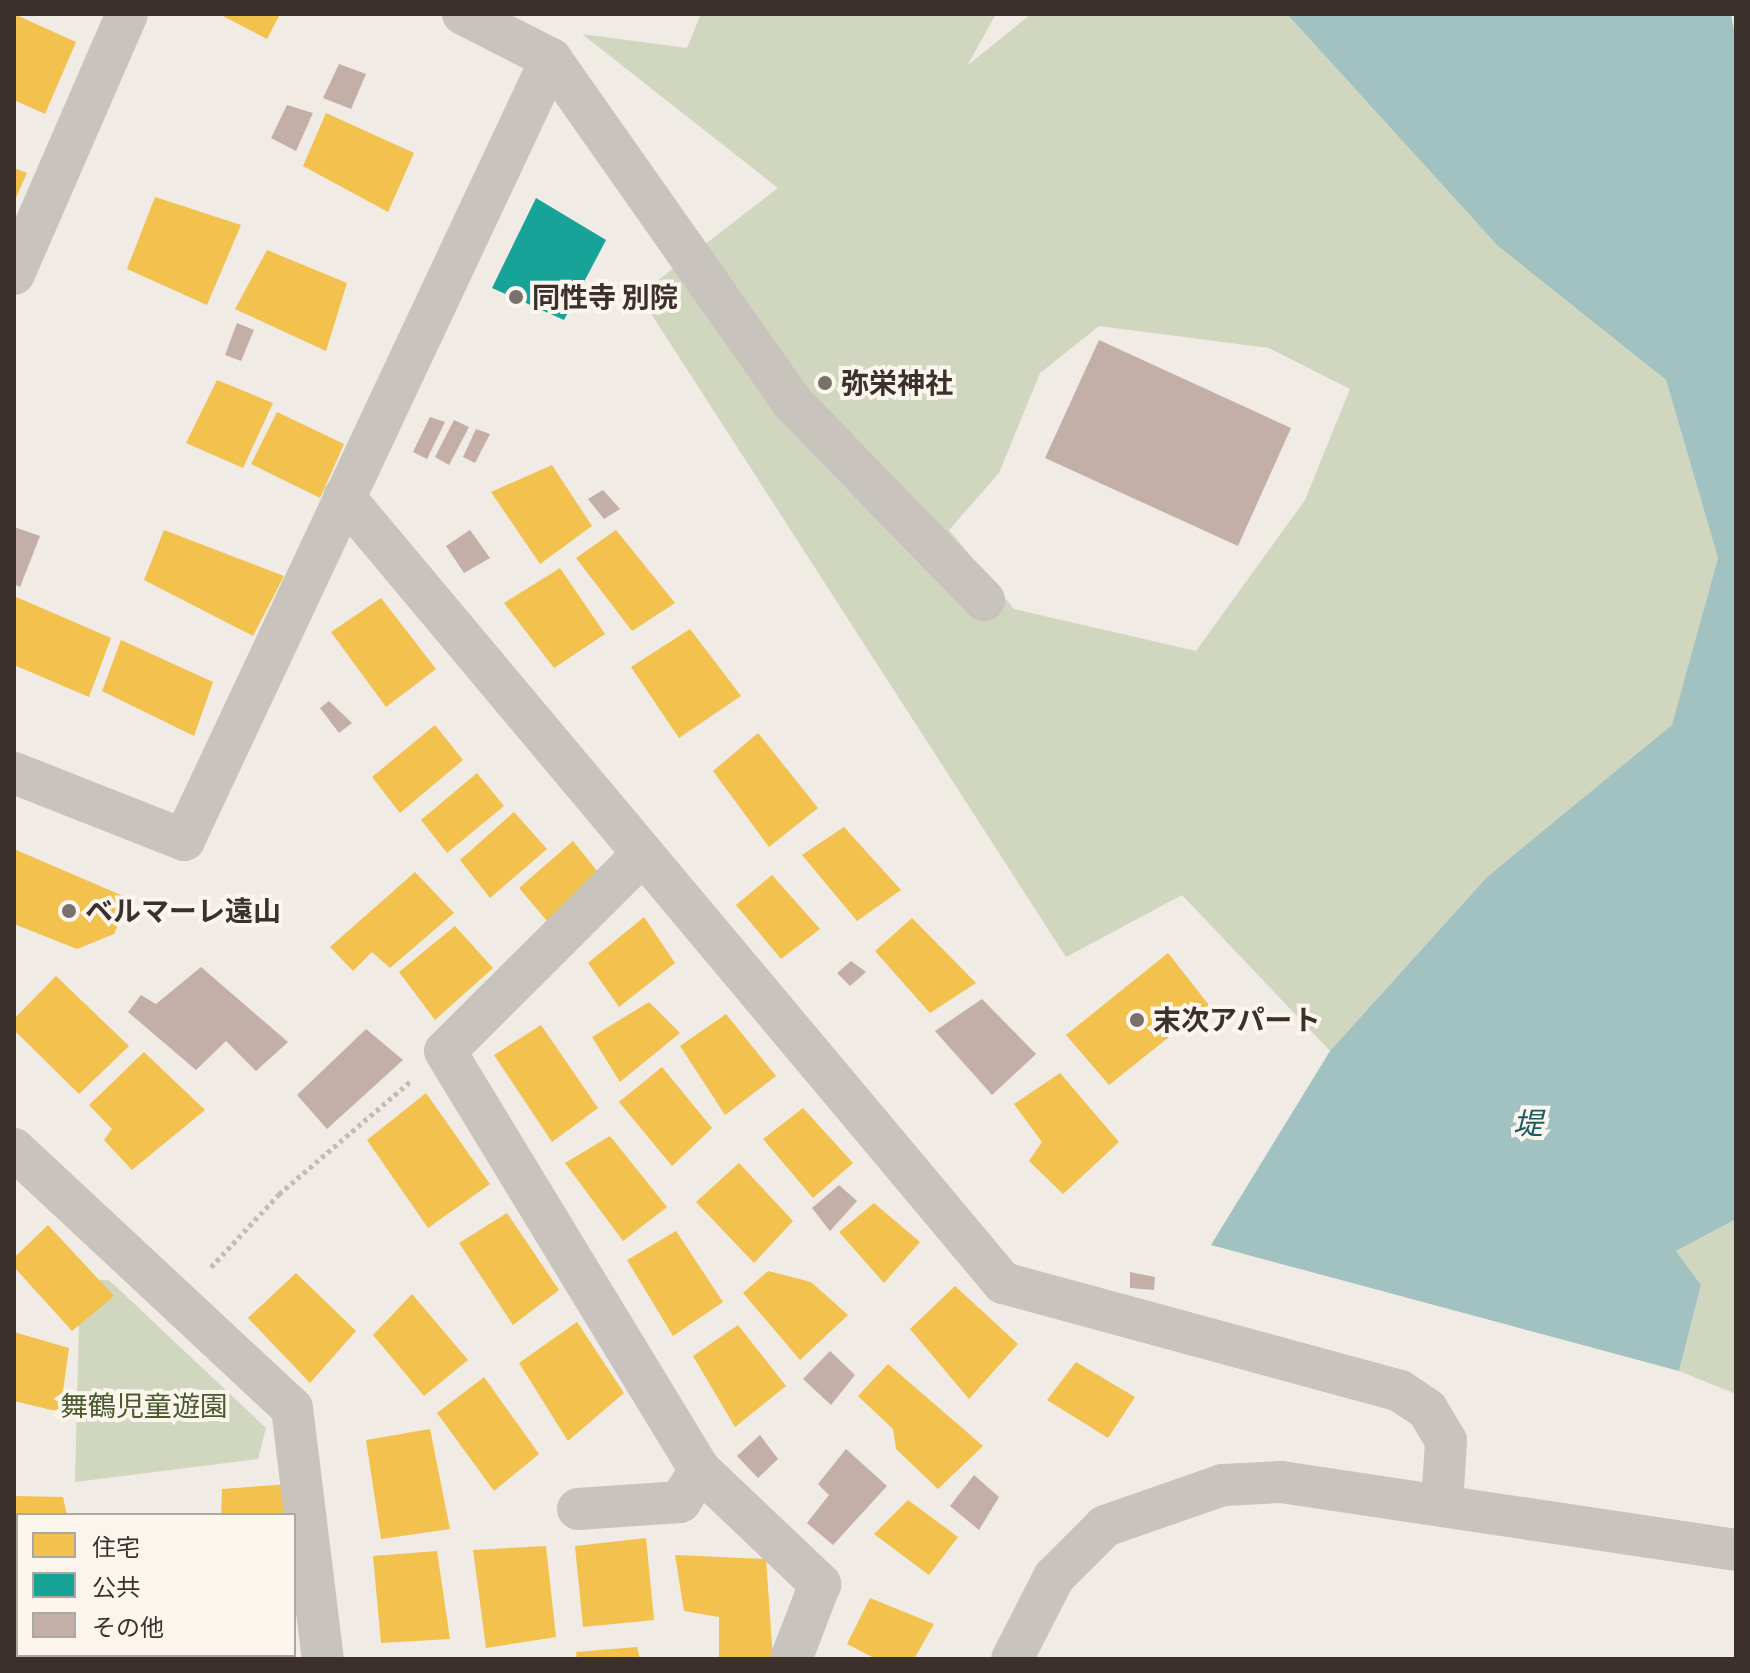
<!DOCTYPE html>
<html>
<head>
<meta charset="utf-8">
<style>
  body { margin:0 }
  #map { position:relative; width:1750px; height:1673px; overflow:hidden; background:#f0ebe5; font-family:"PT Sans Narrow","Noto Sans JP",sans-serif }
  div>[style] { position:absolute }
  .green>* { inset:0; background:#d1d6bf }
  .water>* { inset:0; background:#a1c2c1 }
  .homes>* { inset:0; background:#f2c14e }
  .public>* { inset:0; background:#17a398 }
  .building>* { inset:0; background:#c3afa7 }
  .path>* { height:5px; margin-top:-2.5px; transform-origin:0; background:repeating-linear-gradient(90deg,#c2bbb6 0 4px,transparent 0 8px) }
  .minor>* { height:42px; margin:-21px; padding:0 21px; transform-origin:21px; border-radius:21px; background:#c9c3be }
  .dots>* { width:22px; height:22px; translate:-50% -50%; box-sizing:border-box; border:4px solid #fbf5ee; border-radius:50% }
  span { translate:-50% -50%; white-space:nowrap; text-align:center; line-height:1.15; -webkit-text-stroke:8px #fbf5ee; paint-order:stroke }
  .poi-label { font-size:28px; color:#3b302b; font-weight:700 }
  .left { translate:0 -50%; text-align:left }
  .park-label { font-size:28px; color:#4a5a2e }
  .water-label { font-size:30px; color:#1f5a5e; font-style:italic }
  .frame { position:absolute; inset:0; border:16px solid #3b302b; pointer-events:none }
  .legend { position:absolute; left:16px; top:1513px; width:280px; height:144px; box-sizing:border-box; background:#fbf5ee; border:2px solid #aea6a0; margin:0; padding:10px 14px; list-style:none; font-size:24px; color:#3b302b }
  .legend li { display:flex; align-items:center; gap:16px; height:40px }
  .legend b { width:40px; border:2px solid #aea6a0 }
</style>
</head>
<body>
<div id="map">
  <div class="green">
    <i style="clip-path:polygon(evenodd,701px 14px,996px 14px,967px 66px,1031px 14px,1287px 14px,1498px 246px,1666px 380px,1718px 558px,1673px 725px,1487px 877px,1330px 1051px,1182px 895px,1066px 957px,639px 295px,778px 188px,582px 34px,687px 48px,701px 14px,1099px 326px,1269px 348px,1350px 389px,1305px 500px,1196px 651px,1014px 609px,949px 530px,999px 473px,1040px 373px,1099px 326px)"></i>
    <i style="clip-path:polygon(1736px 1219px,1736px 1394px,1679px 1371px,1701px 1285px,1676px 1251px)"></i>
    <i style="clip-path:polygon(80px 1280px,109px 1280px,266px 1428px,258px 1459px,75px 1482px)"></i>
  </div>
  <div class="water">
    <i style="clip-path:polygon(1287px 14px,1731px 14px,1736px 40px,1736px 1219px,1676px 1251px,1701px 1285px,1679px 1371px,1211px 1245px,1330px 1051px,1487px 877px,1672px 725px,1718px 558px,1666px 380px,1498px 246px)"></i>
  </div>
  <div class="homes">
    <i style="clip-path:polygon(14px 14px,76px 42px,45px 114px,14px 100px)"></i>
    <i style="clip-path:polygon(219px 14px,280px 14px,267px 39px)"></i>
    <i style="clip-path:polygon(326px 113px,414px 153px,388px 212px,303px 166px)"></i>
    <i style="clip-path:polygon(14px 168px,27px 173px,14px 202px)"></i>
    <i style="clip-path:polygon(155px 197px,241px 225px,207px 305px,127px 269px)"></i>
    <i style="clip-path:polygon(267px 250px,347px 283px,326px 351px,235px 309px)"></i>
    <i style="clip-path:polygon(217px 380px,273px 403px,243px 468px,186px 443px)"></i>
    <i style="clip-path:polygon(277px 412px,344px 444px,320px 498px,251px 464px)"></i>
    <i style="clip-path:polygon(552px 465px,592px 526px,540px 564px,491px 492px)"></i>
    <i style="clip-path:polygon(164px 530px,284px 576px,253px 636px,144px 580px)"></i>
    <i style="clip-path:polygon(616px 530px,675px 603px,632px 631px,576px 558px)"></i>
    <i style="clip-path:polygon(560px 568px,605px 634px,554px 668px,504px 603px)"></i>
    <i style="clip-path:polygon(14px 596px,111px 638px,89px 697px,14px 665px)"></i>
    <i style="clip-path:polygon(381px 598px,436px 669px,386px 707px,331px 632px)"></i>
    <i style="clip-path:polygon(690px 629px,741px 696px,679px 738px,631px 667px)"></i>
    <i style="clip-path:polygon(121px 640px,213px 682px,194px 736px,102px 691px)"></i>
    <i style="clip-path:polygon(435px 725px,463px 760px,400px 813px,372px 777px)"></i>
    <i style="clip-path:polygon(758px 733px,818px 808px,769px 847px,713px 771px)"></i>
    <i style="clip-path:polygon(477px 773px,504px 806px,447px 853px,421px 820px)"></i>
    <i style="clip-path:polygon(514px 812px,547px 849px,490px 898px,460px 860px)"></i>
    <i style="clip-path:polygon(844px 827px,901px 890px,857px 921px,802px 855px)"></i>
    <i style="clip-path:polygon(573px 841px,602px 877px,547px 921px,519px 888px)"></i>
    <i style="clip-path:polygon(14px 849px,130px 899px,114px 934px,77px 949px,14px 924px)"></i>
    <i style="clip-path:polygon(415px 872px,454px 913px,390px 968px,372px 952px,353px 971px,330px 947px)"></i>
    <i style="clip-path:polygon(772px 875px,820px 929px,781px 959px,736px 905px)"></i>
    <i style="clip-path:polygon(644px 917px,675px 963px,619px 1007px,588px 963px)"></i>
    <i style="clip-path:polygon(912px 918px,976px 983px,930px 1013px,875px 951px)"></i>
    <i style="clip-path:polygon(455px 926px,493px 968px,435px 1020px,399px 972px)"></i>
    <i style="clip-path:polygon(1168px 953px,1209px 1005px,1109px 1085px,1066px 1035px)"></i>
    <i style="clip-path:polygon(56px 976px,129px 1046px,79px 1094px,14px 1030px,14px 1019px)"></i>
    <i style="clip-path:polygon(649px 1002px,680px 1033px,620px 1082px,592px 1037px)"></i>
    <i style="clip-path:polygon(726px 1014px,776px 1076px,725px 1115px,680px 1046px)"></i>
    <i style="clip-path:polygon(541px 1025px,598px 1108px,552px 1142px,494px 1055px)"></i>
    <i style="clip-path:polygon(144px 1052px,205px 1110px,132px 1170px,104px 1140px,112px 1129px,89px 1105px)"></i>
    <i style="clip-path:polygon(662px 1067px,712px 1128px,672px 1166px,619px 1102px)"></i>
    <i style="clip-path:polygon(1060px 1073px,1119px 1142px,1063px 1194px,1029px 1161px,1042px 1142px,1014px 1104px)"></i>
    <i style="clip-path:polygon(426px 1093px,490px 1184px,428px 1228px,367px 1140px)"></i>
    <i style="clip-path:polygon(803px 1108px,853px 1163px,813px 1198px,763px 1139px)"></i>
    <i style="clip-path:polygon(610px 1136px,667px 1207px,623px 1241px,565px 1163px)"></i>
    <i style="clip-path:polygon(739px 1163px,793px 1221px,754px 1263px,696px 1202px)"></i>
    <i style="clip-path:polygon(874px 1203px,920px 1242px,884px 1283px,839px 1232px)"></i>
    <i style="clip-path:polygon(507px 1213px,559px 1290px,513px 1325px,459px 1243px)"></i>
    <i style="clip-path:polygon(48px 1225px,114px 1296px,72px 1331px,14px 1267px,14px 1258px)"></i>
    <i style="clip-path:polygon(676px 1231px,723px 1302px,673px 1336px,627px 1260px)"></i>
    <i style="clip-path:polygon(768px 1271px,811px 1282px,848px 1315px,800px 1360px,743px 1293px)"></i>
    <i style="clip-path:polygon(296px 1273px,356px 1331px,310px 1383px,248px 1318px)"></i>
    <i style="clip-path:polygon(955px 1286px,1018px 1344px,969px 1399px,910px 1329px)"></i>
    <i style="clip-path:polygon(412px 1294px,468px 1360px,424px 1396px,373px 1335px)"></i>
    <i style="clip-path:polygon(577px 1322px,624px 1393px,568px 1441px,519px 1363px)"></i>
    <i style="clip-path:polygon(738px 1325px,786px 1386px,735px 1427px,693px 1356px)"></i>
    <i style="clip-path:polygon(14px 1332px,69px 1348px,60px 1412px,14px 1401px)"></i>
    <i style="clip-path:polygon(1076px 1362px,1135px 1397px,1108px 1438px,1047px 1400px)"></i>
    <i style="clip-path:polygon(888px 1364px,983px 1446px,938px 1489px,896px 1449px,893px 1429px,858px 1396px)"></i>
    <i style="clip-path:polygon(484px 1377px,539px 1454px,494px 1491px,437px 1413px)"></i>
    <i style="clip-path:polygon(430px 1429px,450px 1529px,381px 1539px,366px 1440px)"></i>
    <i style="clip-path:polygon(288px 1484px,289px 1515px,221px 1515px,222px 1489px)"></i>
    <i style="clip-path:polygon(14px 1496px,63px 1497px,67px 1515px,18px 1515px,18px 1565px)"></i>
    <i style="clip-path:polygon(908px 1500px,958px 1537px,929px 1575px,874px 1534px)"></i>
    <i style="clip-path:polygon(646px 1538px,654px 1620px,583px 1627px,575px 1546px)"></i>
    <i style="clip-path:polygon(546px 1546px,556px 1637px,486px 1648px,473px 1550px)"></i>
    <i style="clip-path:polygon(437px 1551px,450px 1639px,381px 1643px,373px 1556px)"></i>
    <i style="clip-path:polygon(675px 1555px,766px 1559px,773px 1659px,719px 1659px,719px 1617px,684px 1611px)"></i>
    <i style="clip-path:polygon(870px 1598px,934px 1624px,914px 1659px,876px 1659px,847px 1644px)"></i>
    <i style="clip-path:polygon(14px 1599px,18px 1655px,70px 1659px,14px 1659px)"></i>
    <i style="clip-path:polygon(637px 1647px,640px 1659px,577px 1659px,576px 1652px)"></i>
  </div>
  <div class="public">
    <i style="clip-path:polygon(536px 198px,606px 240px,564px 320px,492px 288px)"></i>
  </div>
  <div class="building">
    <i style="clip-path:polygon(339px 64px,366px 74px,351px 109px,323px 98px)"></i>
    <i style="clip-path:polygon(287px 105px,313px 113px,296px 151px,271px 138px)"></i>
    <i style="clip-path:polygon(237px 323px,254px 330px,241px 361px,225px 355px)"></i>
    <i style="clip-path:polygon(1099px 340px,1291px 428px,1238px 546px,1045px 458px)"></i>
    <i style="clip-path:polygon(430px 417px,445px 422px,427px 459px,413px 452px)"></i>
    <i style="clip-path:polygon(454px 420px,469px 427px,449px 465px,435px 457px)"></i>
    <i style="clip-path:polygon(476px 429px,490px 434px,475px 463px,463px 457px)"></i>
    <i style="clip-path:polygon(603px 490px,620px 509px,604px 519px,588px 499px)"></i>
    <i style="clip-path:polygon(14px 527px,40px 536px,20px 587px,14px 584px)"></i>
    <i style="clip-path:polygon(470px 530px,490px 558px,464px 573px,446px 546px)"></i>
    <i style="clip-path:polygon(329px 701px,352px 723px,339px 733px,320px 708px)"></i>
    <i style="clip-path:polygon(851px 961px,866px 972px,850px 986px,837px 973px)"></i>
    <i style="clip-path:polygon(201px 967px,288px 1042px,256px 1071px,226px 1041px,196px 1070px,128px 1012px,141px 995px,156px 1004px)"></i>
    <i style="clip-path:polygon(982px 999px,1036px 1054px,992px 1095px,935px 1031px)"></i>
    <i style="clip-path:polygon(366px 1029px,403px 1060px,327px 1129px,297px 1095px)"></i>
    <i style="clip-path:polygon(839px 1185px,857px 1201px,830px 1231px,812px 1208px)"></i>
    <i style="clip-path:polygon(1130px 1272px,1155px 1277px,1154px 1290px,1130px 1288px)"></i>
    <i style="clip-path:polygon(830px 1351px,855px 1375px,831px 1405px,803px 1379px)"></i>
    <i style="clip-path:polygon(760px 1435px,778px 1459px,758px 1478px,737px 1456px)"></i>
    <i style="clip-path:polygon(846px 1449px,887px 1486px,833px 1545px,807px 1523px,829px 1495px,818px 1484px)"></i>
    <i style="clip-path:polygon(974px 1475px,999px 1497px,979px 1530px,950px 1506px)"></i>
  </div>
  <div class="path">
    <i style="left:211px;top:1267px;width:100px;rotate:-47deg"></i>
    <i style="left:279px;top:1194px;width:174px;rotate:-40.6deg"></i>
  </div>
  <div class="minor">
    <i style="left:551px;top:59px;width:419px;rotate:54.9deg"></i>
    <i style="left:792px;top:402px;width:276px;rotate:45.9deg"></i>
    <i style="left:14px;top:274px;width:283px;rotate:-66.5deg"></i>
    <i style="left:344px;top:497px;width:1026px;rotate:50.02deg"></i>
    <i style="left:1003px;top:1283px;width:411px;rotate:15.2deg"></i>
    <i style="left:1400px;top:1391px;width:32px;rotate:34deg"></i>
    <i style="left:1427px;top:1409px;width:37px;rotate:59deg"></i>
    <i style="left:1446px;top:1441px;width:64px;rotate:93.6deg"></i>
    <i style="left:14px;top:773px;width:183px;rotate:21.5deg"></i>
    <i style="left:184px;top:840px;width:863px;rotate:-64.83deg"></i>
    <i style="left:551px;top:59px;width:99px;rotate:-152.9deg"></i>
    <i style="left:641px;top:856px;width:276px;rotate:135.1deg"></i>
    <i style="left:445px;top:1051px;width:490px;rotate:58.7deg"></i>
    <i style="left:700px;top:1470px;width:166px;rotate:43.5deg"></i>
    <i style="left:820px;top:1584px;width:80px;rotate:111.1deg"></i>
    <i style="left:14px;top:1149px;width:380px;rotate:43deg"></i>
    <i style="left:292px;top:1408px;width:253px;rotate:83deg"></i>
    <i style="left:578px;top:1509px;width:102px;rotate:-3.9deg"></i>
    <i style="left:680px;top:1502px;width:38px;rotate:-58deg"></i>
    <i style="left:1012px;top:1659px;width:92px;rotate:-62.9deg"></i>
    <i style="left:1054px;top:1577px;width:72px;rotate:-45deg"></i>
    <i style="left:1105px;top:1526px;width:125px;rotate:-19.2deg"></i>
    <i style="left:1223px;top:1485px;width:58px;rotate:-3deg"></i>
    <i style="left:1281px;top:1482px;width:460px;rotate:8.5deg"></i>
  </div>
  <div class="dots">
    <i style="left:516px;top:297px;background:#7a716c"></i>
    <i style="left:825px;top:383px;background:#7a716c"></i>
    <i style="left:69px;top:911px;background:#7a716c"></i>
    <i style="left:1137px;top:1020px;background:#7a716c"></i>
  </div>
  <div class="poi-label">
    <span class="left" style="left:532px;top:297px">同性寺 別院</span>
    <span class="left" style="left:841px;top:383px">弥栄神社</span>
    <span class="left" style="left:85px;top:911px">ベルマーレ遠山</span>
    <span class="left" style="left:1153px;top:1020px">末次アパート</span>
  </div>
  <div class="park-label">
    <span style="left:144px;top:1406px">舞鶴児童遊園</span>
  </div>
  <div class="water-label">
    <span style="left:1528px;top:1123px">堤</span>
  </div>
  <div class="frame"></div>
  <ul class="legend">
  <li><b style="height:22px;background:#f2c14e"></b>住宅</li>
  <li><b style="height:22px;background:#17a398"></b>公共</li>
  <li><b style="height:22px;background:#c3afa7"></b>その他</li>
  </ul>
</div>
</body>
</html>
